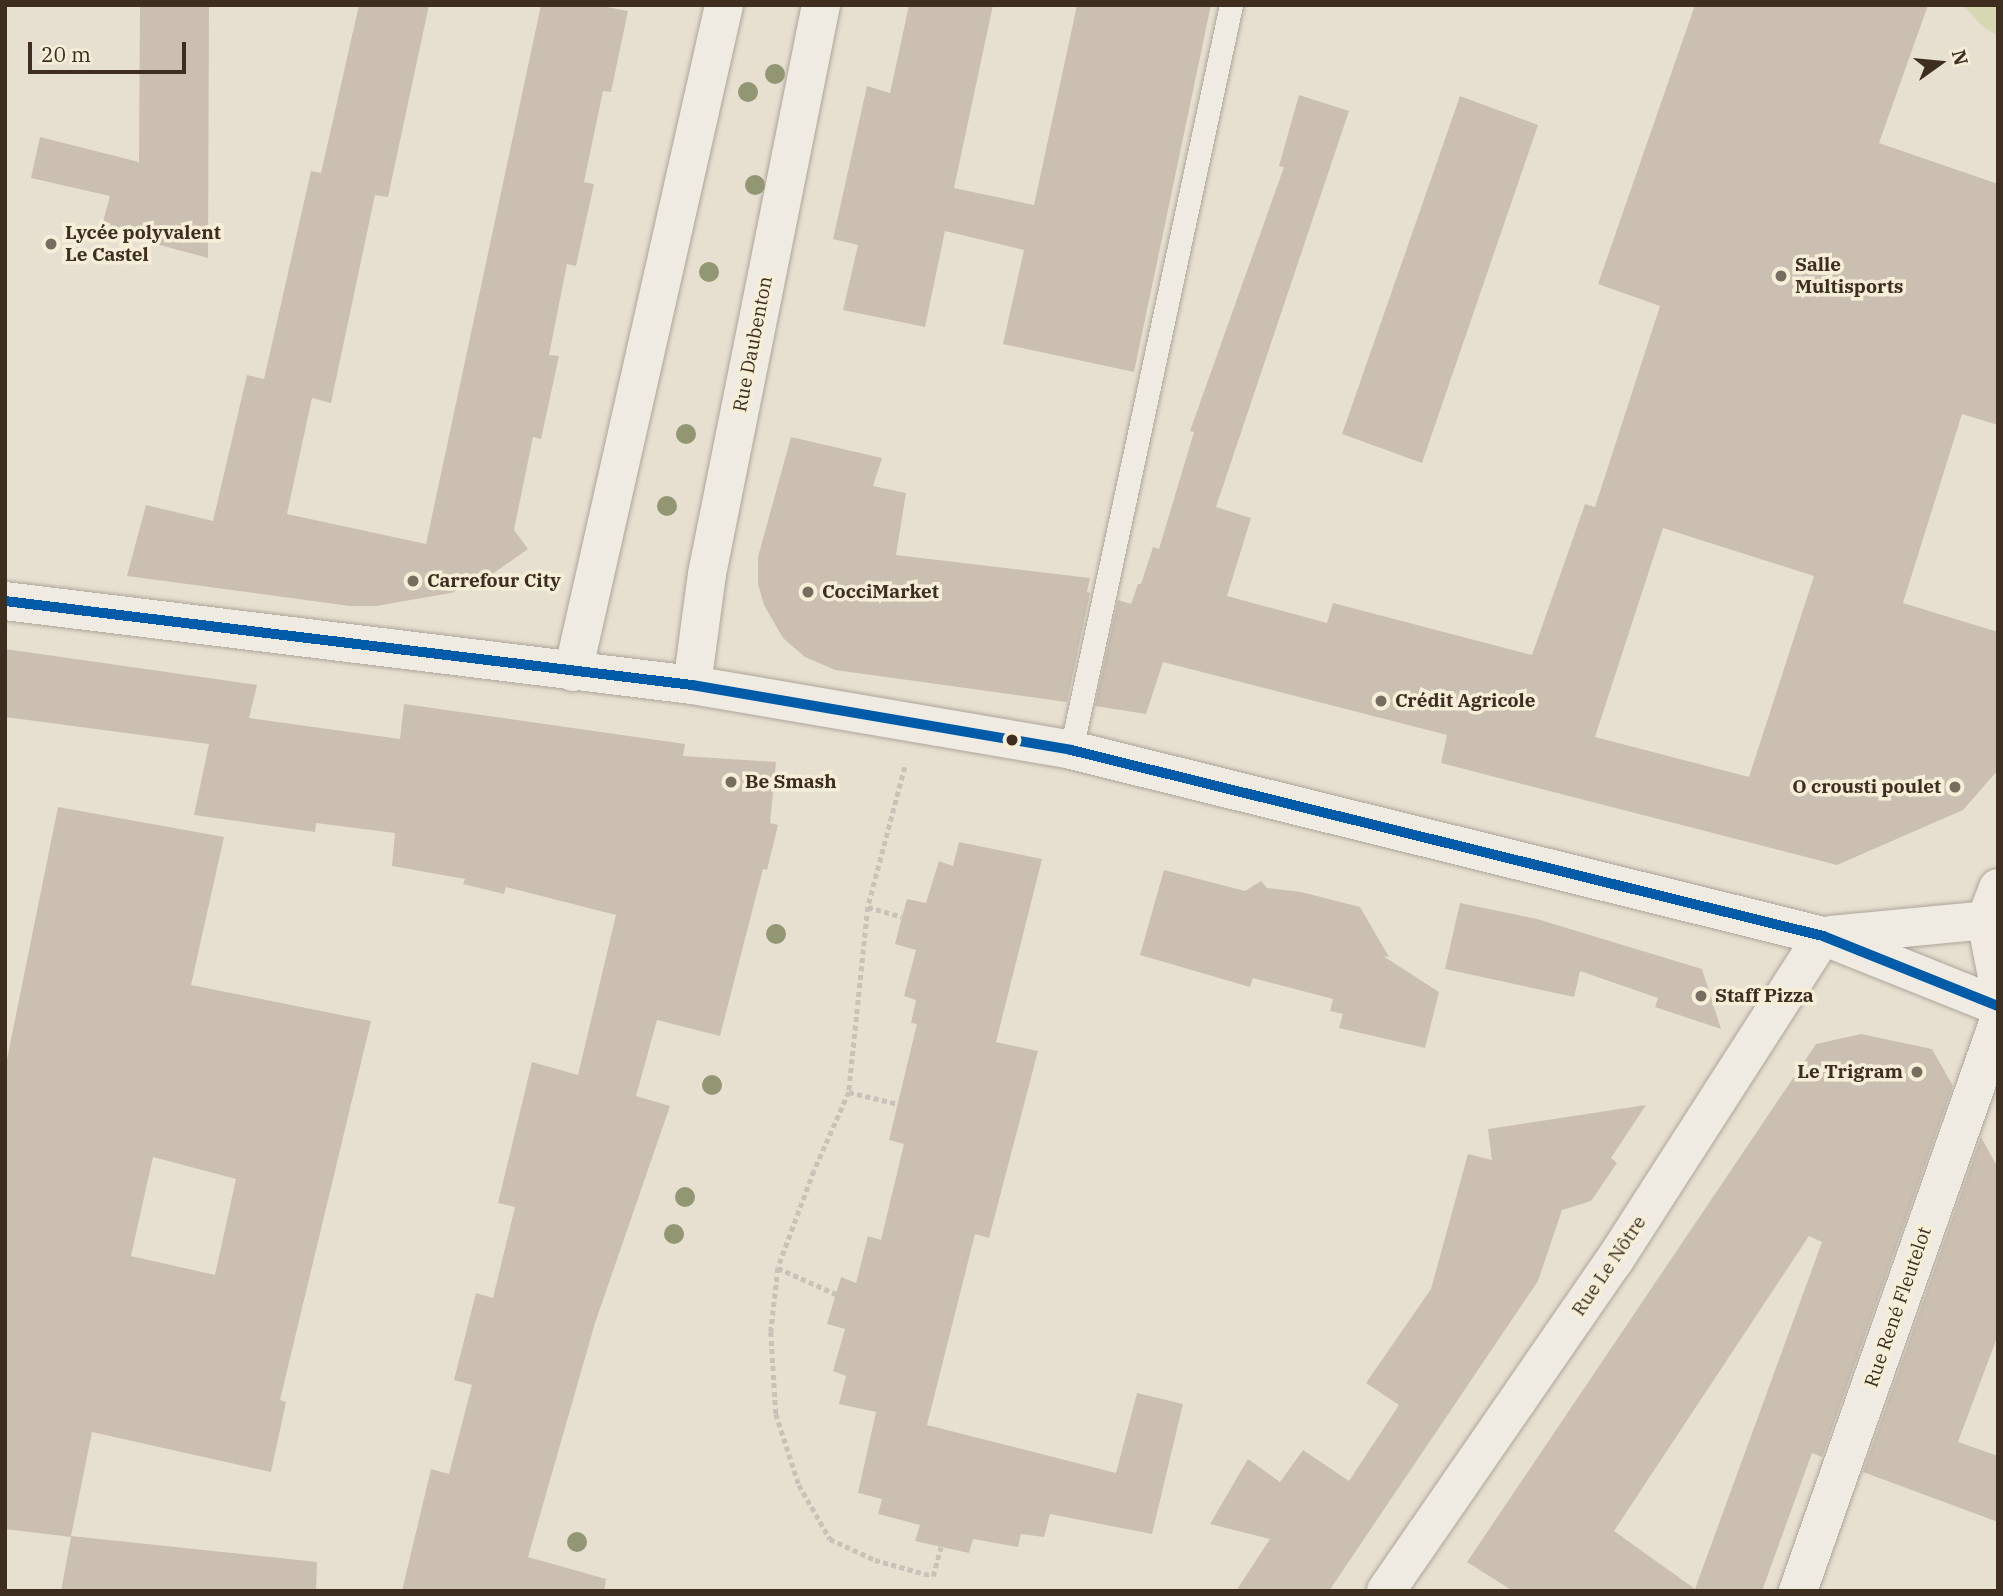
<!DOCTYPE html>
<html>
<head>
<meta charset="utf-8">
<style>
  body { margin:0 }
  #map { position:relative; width:2003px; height:1596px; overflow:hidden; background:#e7e0d1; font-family:"IBM Plex Serif",serif }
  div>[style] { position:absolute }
  .green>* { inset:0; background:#d6d7b3 }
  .building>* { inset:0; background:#cbbfb2 }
  .path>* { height:4.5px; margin-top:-2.25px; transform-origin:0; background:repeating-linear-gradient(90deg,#c8c2b9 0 5px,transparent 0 8.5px) }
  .roads { filter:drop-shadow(0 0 2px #ada599) drop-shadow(0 0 2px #ada599) }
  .lane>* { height:23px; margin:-11.5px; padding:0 11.5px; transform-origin:11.5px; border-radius:11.5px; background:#efebe3 }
  .street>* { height:38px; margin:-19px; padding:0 19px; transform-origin:19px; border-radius:19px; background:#efebe3 }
  .secondary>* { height:38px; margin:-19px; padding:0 19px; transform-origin:19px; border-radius:19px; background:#efebe3 }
  .bus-1>* { height:10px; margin:-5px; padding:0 5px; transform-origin:5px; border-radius:5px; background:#005ca9 }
  .trees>* { width:20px; height:20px; margin:-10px; border-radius:50%; background:#929673 }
  .dots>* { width:19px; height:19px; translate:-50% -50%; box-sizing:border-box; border:4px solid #f7eed8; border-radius:50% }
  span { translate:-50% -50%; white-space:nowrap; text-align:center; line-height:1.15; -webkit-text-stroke:7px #f7eed8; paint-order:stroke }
  .poi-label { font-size:19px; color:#3d2e20; font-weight:700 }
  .left { translate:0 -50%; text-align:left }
  .right { translate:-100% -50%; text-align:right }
  .street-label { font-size:19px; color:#3d2e20 }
  .frame { position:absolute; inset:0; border:7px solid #3d2e20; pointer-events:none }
  .north { position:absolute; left:1905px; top:28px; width:70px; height:70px; -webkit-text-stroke:5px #f7eed8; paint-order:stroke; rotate:75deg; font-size:19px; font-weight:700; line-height:28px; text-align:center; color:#3d2e20 }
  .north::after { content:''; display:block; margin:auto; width:24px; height:32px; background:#3d2e20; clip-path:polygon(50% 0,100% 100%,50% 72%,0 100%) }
  .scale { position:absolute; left:28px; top:42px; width:158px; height:32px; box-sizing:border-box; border:4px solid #3d2e20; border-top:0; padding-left:9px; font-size:21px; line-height:24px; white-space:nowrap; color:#3d2e20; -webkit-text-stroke:5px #f7eed8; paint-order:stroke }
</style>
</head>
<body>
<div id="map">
  <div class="green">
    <i style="clip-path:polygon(1963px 5px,1998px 5px,1998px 36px,1983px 27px)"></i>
  </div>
  <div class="building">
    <i style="clip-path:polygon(140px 5px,209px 5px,208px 258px,101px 229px,110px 196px,31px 178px,40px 137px,139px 162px)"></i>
    <i style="clip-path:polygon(359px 5px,429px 5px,388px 197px,375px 195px,331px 403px,312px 398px,287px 514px,426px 544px,541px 5px,596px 5px,628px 11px,611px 92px,603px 91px,584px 182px,594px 184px,576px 266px,567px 264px,549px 355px,559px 356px,541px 439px,533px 437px,514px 530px,528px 549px,488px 577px,451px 593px,376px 606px,350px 606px,127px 576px,146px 505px,213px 521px,247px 375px,264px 379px,311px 171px,321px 173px)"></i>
    <i style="clip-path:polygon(909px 5px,993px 5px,954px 188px,1034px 205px,1077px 5px,1211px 5px,1134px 372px,1003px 344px,1024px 250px,945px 231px,925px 327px,843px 310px,858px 245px,833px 239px,867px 86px,890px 93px)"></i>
    <i style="clip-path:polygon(evenodd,1695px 5px,1928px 5px,1879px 143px,1998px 184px,1998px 425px,1962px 414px,1903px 603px,1998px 632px,1998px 770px,1963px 810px,1837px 865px,1441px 763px,1447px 735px,1163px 662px,1146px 714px,1095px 706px,1118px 600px,1131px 604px,1138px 584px,1141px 584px,1153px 547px,1159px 549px,1194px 432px,1190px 431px,1284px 167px,1279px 166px,1299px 95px,1349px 111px,1216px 507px,1251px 518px,1227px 596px,1327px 623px,1333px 603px,1532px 655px,1585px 504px,1595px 507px,1660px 306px,1598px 284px,1695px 5px,1663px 528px,1814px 576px,1749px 777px,1595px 737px,1663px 528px)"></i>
    <i style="clip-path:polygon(1460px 96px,1538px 125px,1422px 463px,1342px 434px)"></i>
    <i style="clip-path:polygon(791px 437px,882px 458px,873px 486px,906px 493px,896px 555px,1090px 578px,1087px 592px,1090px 593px,1067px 702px,835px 670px,805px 657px,783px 638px,764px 605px,758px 584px,758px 557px)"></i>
    <i style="clip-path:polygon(5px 649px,257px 685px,249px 718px,400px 739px,404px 704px,685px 744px,683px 756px,776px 762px,770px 823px,778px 825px,767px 870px,763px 869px,720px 1036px,657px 1020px,636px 1096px,670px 1106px,595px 1323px,528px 1557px,606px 1579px,604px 1591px,402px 1591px,431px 1469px,449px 1474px,472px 1385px,454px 1380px,476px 1293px,493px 1298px,515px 1207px,498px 1203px,532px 1062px,578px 1075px,616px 915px,506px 887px,504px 894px,463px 884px,465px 879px,392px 866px,395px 833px,316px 823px,315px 832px,194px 815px,209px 744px,5px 717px)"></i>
    <i style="clip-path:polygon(evenodd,58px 807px,224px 837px,191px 985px,371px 1021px,280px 1400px,286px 1402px,271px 1472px,92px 1432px,71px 1536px,317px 1562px,316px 1591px,61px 1591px,71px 1537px,5px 1529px,5px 1069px,58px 807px,153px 1157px,236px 1179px,215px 1275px,131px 1256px,153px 1157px)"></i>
    <i style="clip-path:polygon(959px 842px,1042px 859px,996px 1042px,1038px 1051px,989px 1238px,975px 1234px,927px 1425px,1116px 1473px,1137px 1393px,1183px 1404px,1152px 1534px,1050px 1514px,1044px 1537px,1021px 1534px,1018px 1547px,973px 1539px,969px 1553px,915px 1541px,920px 1525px,878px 1514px,882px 1499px,858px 1493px,876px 1412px,839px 1404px,846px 1376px,833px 1371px,845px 1329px,827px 1324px,841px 1277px,856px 1283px,868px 1236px,881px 1240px,904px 1144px,889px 1140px,917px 1024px,911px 1023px,916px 1000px,904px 996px,916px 950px,895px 944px,902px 917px,907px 899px,926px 903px,939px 861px,953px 866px)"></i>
    <i style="clip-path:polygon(1164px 870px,1245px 891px,1261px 881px,1267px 888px,1301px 892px,1360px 907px,1389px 957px,1383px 956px,1439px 992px,1425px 1048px,1339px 1028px,1343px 1014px,1330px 1011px,1333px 999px,1253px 978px,1250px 987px,1140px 955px)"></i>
    <i style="clip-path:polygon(1460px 903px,1537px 919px,1702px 969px,1721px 1029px,1655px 1007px,1658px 998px,1580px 971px,1574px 997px,1445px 969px)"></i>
    <i style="clip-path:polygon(evenodd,1861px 1034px,1932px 1049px,1953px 1086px,1822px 1457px,1812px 1453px,1762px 1591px,1513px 1591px,1467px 1562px,1816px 1044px,1861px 1034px,1809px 1236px,1822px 1242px,1695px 1589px,1614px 1531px,1809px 1236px)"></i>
    <i style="clip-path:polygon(1646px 1105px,1611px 1158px,1617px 1163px,1591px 1201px,1562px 1210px,1538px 1281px,1329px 1591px,1236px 1591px,1270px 1539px,1210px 1524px,1248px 1459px,1280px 1482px,1303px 1450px,1349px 1481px,1399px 1405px,1366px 1383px,1431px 1289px,1468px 1154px,1492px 1160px,1488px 1129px)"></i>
    <i style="clip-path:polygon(1981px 1137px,1998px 1168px,1998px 1335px,1958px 1442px,1998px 1456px,1998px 1522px,1863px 1472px)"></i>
  </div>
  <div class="path">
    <i style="left:905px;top:767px;width:145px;rotate:104.8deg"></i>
    <i style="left:868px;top:907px;width:186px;rotate:95.9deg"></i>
    <i style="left:849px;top:1092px;width:86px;rotate:113.9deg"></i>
    <i style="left:814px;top:1171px;width:103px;rotate:110.4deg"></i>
    <i style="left:778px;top:1268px;width:64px;rotate:96.2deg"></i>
    <i style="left:771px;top:1332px;width:82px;rotate:86.5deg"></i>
    <i style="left:776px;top:1414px;width:75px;rotate:72.1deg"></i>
    <i style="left:799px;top:1485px;width:62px;rotate:60.1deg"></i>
    <i style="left:830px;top:1539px;width:50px;rotate:25deg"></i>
    <i style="left:875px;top:1560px;width:60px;rotate:15.4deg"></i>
    <i style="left:933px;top:1576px;width:30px;rotate:-75deg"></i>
    <i style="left:868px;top:907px;width:35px;rotate:16deg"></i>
    <i style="left:849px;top:1092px;width:50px;rotate:13.8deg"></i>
    <i style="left:778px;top:1268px;width:64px;rotate:24.1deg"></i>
  </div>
  <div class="roads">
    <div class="lane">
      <i style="left:1071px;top:750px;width:762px;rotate:-77.88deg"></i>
    </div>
    <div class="street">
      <i style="left:573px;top:672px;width:684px;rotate:-77.24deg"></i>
      <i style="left:692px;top:685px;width:112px;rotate:-82.3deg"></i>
      <i style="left:707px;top:574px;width:580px;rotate:-78.67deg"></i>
      <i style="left:1998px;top:888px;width:34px;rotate:111deg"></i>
      <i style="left:1986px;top:920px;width:12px"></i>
      <i style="left:1386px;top:1591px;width:401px;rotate:-55.4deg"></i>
      <i style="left:1614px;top:1261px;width:386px;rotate:-57.3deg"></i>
      <i style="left:1798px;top:1591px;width:602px;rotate:-70.6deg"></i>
    </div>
    <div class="secondary">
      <i style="left:5px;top:601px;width:692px;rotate:6.97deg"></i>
      <i style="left:692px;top:685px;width:385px;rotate:9.7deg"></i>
      <i style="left:1071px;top:750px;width:775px;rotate:13.89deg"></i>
      <i style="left:1823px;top:936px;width:188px;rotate:21.8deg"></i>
      <i style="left:1831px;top:935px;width:156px;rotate:-5.5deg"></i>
      <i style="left:1986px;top:920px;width:63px;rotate:79deg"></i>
    </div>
  </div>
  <div class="bus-1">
    <i style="left:5px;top:601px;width:692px;rotate:6.97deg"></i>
    <i style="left:692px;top:685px;width:385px;rotate:9.7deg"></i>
    <i style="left:1071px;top:750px;width:775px;rotate:13.89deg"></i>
    <i style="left:1823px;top:936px;width:188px;rotate:21.8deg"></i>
  </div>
  <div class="trees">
    <i style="left:775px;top:74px"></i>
    <i style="left:748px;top:92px"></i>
    <i style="left:755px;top:185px"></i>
    <i style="left:709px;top:272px"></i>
    <i style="left:686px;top:434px"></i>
    <i style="left:667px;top:506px"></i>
    <i style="left:776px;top:934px"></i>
    <i style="left:712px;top:1085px"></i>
    <i style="left:685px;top:1197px"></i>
    <i style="left:674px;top:1234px"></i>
    <i style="left:577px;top:1542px"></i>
  </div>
  <div class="dots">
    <i style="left:51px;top:244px;background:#786c5e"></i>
    <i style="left:1781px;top:276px;background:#786c5e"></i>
    <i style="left:413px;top:581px;background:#786c5e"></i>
    <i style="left:808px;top:592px;background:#786c5e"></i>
    <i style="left:1381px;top:701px;background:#786c5e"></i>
    <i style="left:1012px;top:740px;background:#3d2e20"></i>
    <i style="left:731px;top:782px;background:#786c5e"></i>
    <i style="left:1955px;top:787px;background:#786c5e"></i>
    <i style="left:1701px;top:996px;background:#786c5e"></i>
    <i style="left:1917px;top:1072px;background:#786c5e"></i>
  </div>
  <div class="poi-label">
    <span class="left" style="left:65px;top:244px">Lycée polyvalent<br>Le Castel</span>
    <span class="left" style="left:1795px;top:276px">Salle<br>Multisports</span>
    <span class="left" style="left:427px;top:581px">Carrefour City</span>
    <span class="left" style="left:822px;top:592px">CocciMarket</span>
    <span class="left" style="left:1395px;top:701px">Crédit Agricole</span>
    <span class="left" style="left:745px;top:782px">Be Smash</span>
    <span class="right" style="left:1941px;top:787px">O crousti poulet</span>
    <span class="left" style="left:1715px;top:996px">Staff Pizza</span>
    <span class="right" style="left:1903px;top:1072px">Le Trigram</span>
  </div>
  <div class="street-label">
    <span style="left:753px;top:344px;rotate:-79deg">Rue Daubenton</span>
    <span style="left:1609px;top:1266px;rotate:-56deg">Rue Le Nôtre</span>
    <span style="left:1898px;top:1307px;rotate:-71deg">Rue René Fleutelot</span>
  </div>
  <div class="frame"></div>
  <div class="north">N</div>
  <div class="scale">20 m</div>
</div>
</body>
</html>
